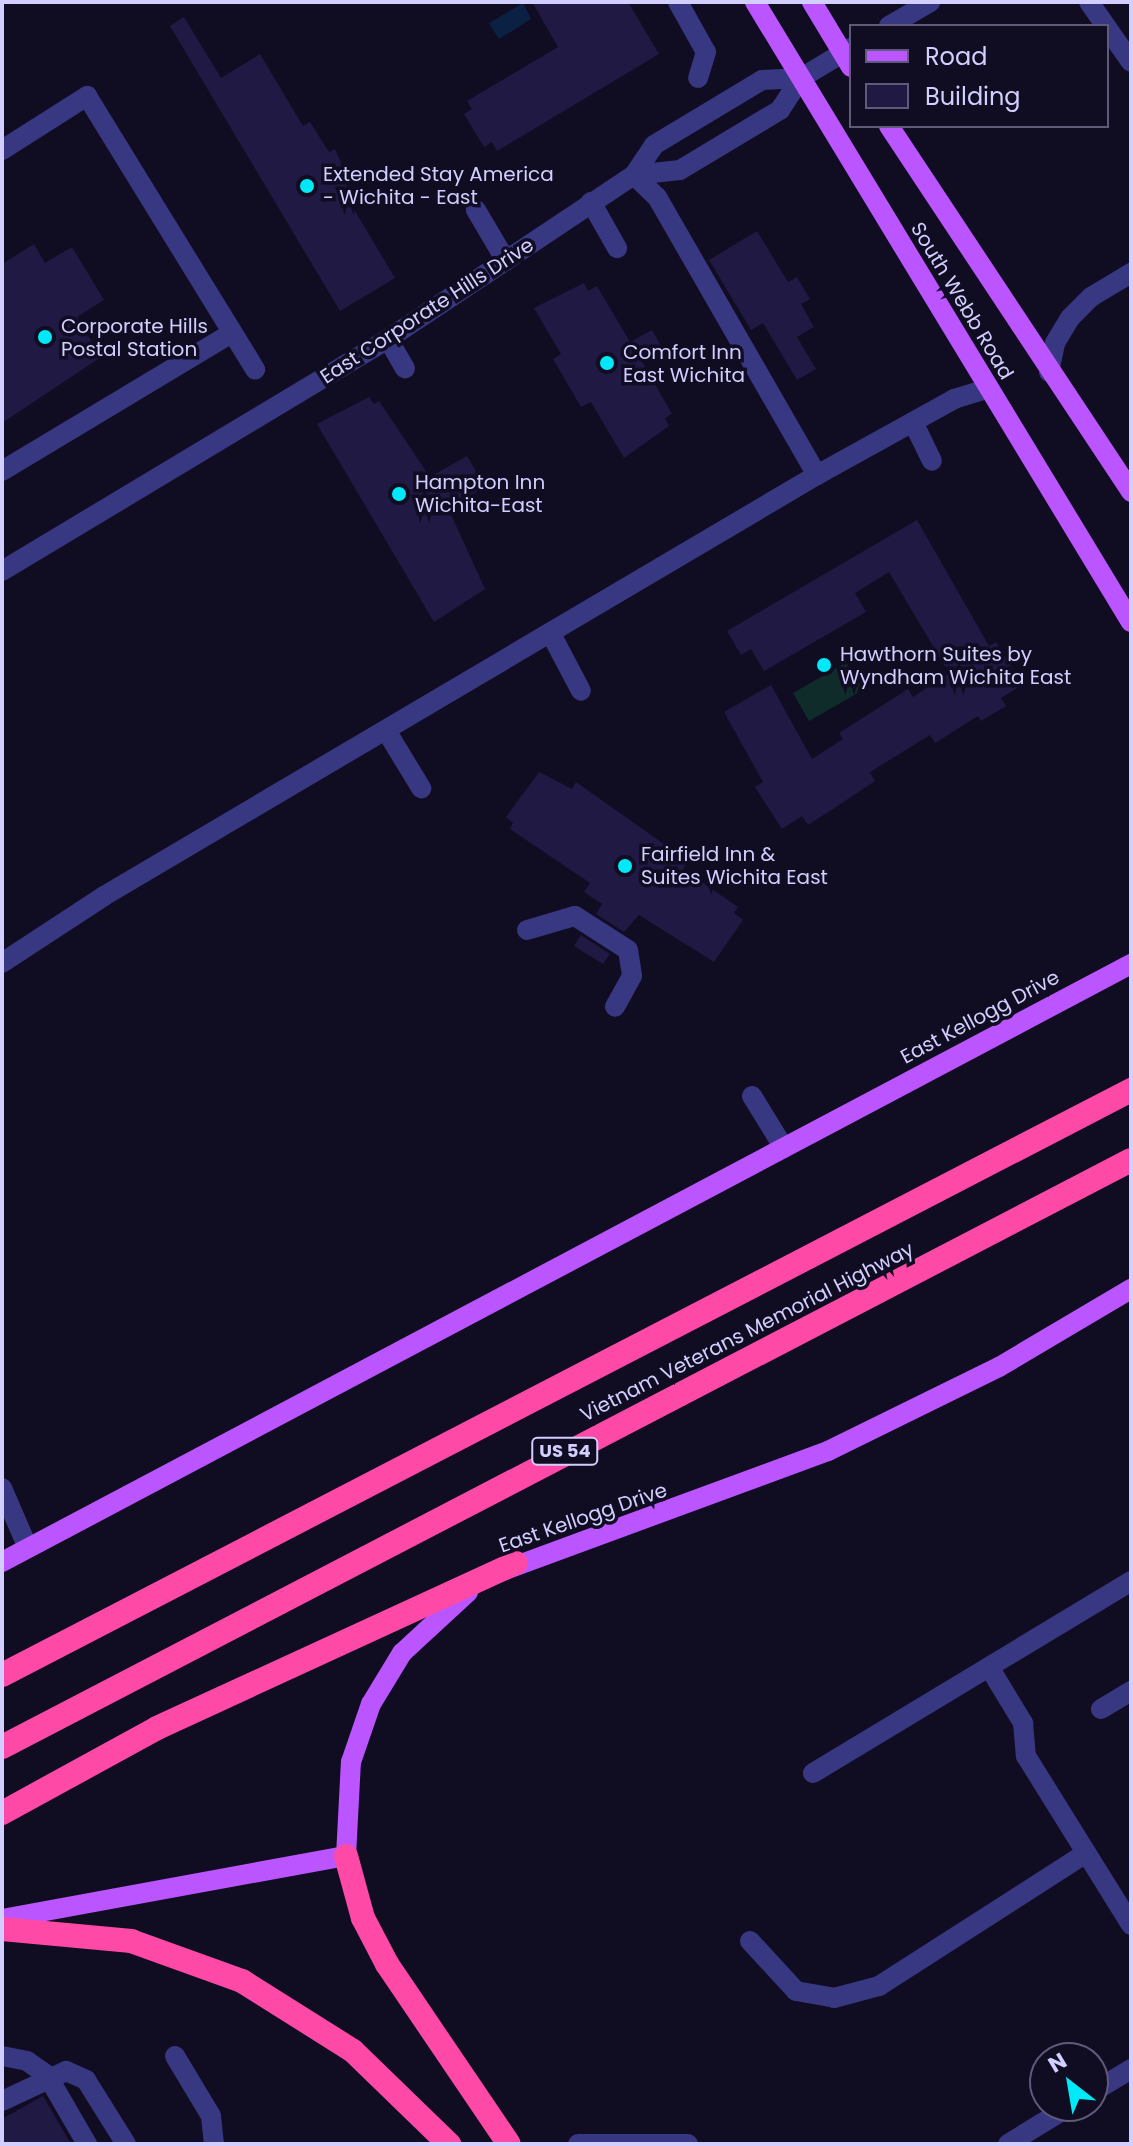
<!DOCTYPE html>
<html>
<head>
<meta charset="utf-8">
<style>
  body { margin:0 }
  #map { position:relative; width:1133px; height:2146px; overflow:hidden; background:#100d22; font-family:Poppins,sans-serif }
  div>[style] { position:absolute }
  .green>* { inset:0; background:#102c2a }
  .water>* { inset:0; background:#0b2144 }
  .building>* { inset:0; background:#201943 }
  .minor>* { height:20px; margin:-10px; padding:0 10px; transform-origin:10px; border-radius:10px; background:#383782 }
  .major>* { height:20px; margin:-10px; padding:0 10px; transform-origin:10px; border-radius:10px; background:#ba55ff }
  .highway>* { height:24px; margin:-12px; padding:0 12px; transform-origin:12px; border-radius:12px; background:#ff49a6 }
  .dots>* { width:22px; height:22px; translate:-50% -50%; box-sizing:border-box; border:4px solid #100d22; border-radius:50% }
  span { translate:-50% -50%; white-space:nowrap; text-align:center; line-height:1.15; -webkit-text-stroke:7px #100d22; paint-order:stroke }
  .shield-label span { padding:2px 6px; background:#100d22; border:2px solid; border-radius:6px; -webkit-text-stroke-width:0 }
  .shield-label { font-size:18px; color:#d2ceff; font-weight:700 }
  .poi-label { font-size:20px; color:#d2ceff }
  .left { translate:0 -50%; text-align:left }
  .street-label { font-size:20px; color:#d2ceff }
  .frame { position:absolute; inset:0; border:4px solid #d2ceff; pointer-events:none }
  .legend { position:absolute; left:849px; top:24px; width:260px; height:104px; box-sizing:border-box; background:#100d22; border:2px solid #5e5a7a; margin:0; padding:10px 14px; list-style:none; font-size:24px; color:#d2ceff }
  .legend li { display:flex; align-items:center; gap:16px; height:40px }
  .legend b { width:40px; border:2px solid #5e5a7a }
  .north { position:absolute; left:1029px; top:2042px; width:80px; height:80px; box-sizing:border-box; background:#100d22; border:2px solid #5e5a7a; border-radius:50%; rotate:329deg; font-size:22px; font-weight:700; line-height:32px; text-align:center; color:#d2ceff }
  .north::after { content:''; display:block; margin:auto; width:28px; height:36px; background:#00e9f9; clip-path:polygon(50% 0,100% 100%,50% 72%,0 100%) }
</style>
</head>
<body>
<div id="map">
  <div class="green">
    <i style="clip-path:polygon(847px 662px,863px 690px,809px 721px,793px 693px)"></i>
  </div>
  <div class="water">
    <i style="clip-path:polygon(523px 3px,531px 19px,499px 39px,489px 23px)"></i>
  </div>
  <div class="building">
    <i style="clip-path:polygon(532px 2px,628px 2px,659px 54px,497px 151px,492px 142px,484px 147px,464px 114px,472px 109px,467px 101px,558px 47px)"></i>
    <i style="clip-path:polygon(184px 17px,221px 78px,260px 54px,303px 126px,310px 122px,329px 152px,335px 149px,358px 202px,352px 206px,395px 278px,340px 311px,170px 26px)"></i>
    <i style="clip-path:polygon(757px 231px,788px 282px,797px 277px,810px 299px,801px 304px,814px 327px,797px 337px,816px 369px,797px 380px,763px 323px,751px 330px,709px 260px)"></i>
    <i style="clip-path:polygon(34px 244px,45px 263px,72px 247px,104px 300px,77px 317px,101px 357px,2px 423px,2px 264px)"></i>
    <i style="clip-path:polygon(584px 283px,588px 291px,597px 286px,630px 342px,652px 330px,661px 346px,640px 358px,672px 414px,665px 418px,669px 426px,624px 458px,591px 402px,581px 407px,553px 359px,561px 354px,534px 308px)"></i>
    <i style="clip-path:polygon(369px 397px,374px 404px,379px 401px,430px 477px,467px 456px,485px 487px,448px 508px,485px 589px,434px 622px,317px 424px)"></i>
    <i style="clip-path:polygon(917px 520px,989px 646px,996px 642px,1022px 685px,1001px 698px,1006px 706px,981px 721px,978px 716px,935px 743px,930px 735px,870px 772px,875px 781px,833px 809px,808px 825px,802px 816px,782px 829px,755px 787px,763px 782px,724px 712px,771px 685px,812px 759px,843px 739px,839px 733px,908px 689px,913px 697px,949px 673px,889px 572px,855px 593px,866px 612px,764px 671px,751px 649px,741px 655px,727px 631px)"></i>
    <i style="clip-path:polygon(539px 772px,572px 789px,576px 782px,688px 861px,683px 869px,738px 907px,734px 913px,743px 920px,714px 962px,639px 915px,624px 932px,596px 914px,602px 904px,584px 892px,590px 883px,510px 829px,513px 823px,506px 817px)"></i>
    <i style="clip-path:polygon(581px 935px,610px 954px,603px 964px,574px 946px)"></i>
    <i style="clip-path:polygon(43px 2096px,71px 2144px,2px 2144px,2px 2119px)"></i>
  </div>
  <div class="minor">
    <i style="left:678px;top:2px;width:57px;rotate:60.8deg"></i>
    <i style="left:706px;top:52px;width:27px;rotate:107deg"></i>
    <i style="left:1089px;top:2px;width:73px;rotate:55deg"></i>
    <i style="left:889px;top:26px;width:48px;rotate:-30.3deg"></i>
    <i style="left:2px;top:150px;width:101px;rotate:-32.4deg"></i>
    <i style="left:87px;top:96px;width:321px;rotate:58.4deg"></i>
    <i style="left:634px;top:175px;width:32px;rotate:44deg"></i>
    <i style="left:657px;top:197px;width:321px;rotate:60.1deg"></i>
    <i style="left:634px;top:175px;width:36px;rotate:-56deg"></i>
    <i style="left:654px;top:145px;width:126px;rotate:-31deg"></i>
    <i style="left:762px;top:80px;width:39px;rotate:-3deg"></i>
    <i style="left:591px;top:202px;width:53px;rotate:60.5deg"></i>
    <i style="left:476px;top:210px;width:59px;rotate:59.5deg"></i>
    <i style="left:388px;top:339px;width:34px;rotate:60deg"></i>
    <i style="left:1049px;top:372px;width:30px;rotate:-78deg"></i>
    <i style="left:1055px;top:343px;width:29px;rotate:-59deg"></i>
    <i style="left:1070px;top:318px;width:30px;rotate:-45deg"></i>
    <i style="left:1091px;top:297px;width:47px;rotate:-31deg"></i>
    <i style="left:913px;top:422px;width:43px;rotate:64deg"></i>
    <i style="left:2px;top:471px;width:268px;rotate:-31deg"></i>
    <i style="left:2px;top:571px;width:450px;rotate:-31deg"></i>
    <i style="left:388px;top:339px;width:296px;rotate:-33.7deg"></i>
    <i style="left:634px;top:175px;width:46px;rotate:-6.2deg"></i>
    <i style="left:680px;top:170px;width:117px;rotate:-31deg"></i>
    <i style="left:780px;top:110px;width:38px;rotate:-57deg"></i>
    <i style="left:801px;top:78px;width:58px;rotate:-31deg"></i>
    <i style="left:551px;top:634px;width:64px;rotate:62.2deg"></i>
    <i style="left:387px;top:732px;width:66px;rotate:58.7deg"></i>
    <i style="left:527px;top:930px;width:50px;rotate:-16.3deg"></i>
    <i style="left:575px;top:916px;width:63px;rotate:32.7deg"></i>
    <i style="left:628px;top:950px;width:26px;rotate:81deg"></i>
    <i style="left:632px;top:976px;width:35px;rotate:119deg"></i>
    <i style="left:2px;top:963px;width:122px;rotate:-33.3deg"></i>
    <i style="left:104px;top:896px;width:828px;rotate:-30.56deg"></i>
    <i style="left:817px;top:475px;width:157px;rotate:-29deg"></i>
    <i style="left:954px;top:399px;width:34px;rotate:-17deg"></i>
    <i style="left:752px;top:1096px;width:61px;rotate:58.4deg"></i>
    <i style="left:2px;top:1488px;width:65px;rotate:66.6deg"></i>
    <i style="left:989px;top:1667px;width:66px;rotate:58.7deg"></i>
    <i style="left:1023px;top:1723px;width:33px;rotate:85deg"></i>
    <i style="left:1026px;top:1756px;width:199px;rotate:58.1deg"></i>
    <i style="left:1101px;top:1709px;width:35px;rotate:-31deg"></i>
    <i style="left:813px;top:1773px;width:371px;rotate:-31.1deg"></i>
    <i style="left:750px;top:1941px;width:68px;rotate:47.4deg"></i>
    <i style="left:796px;top:1991px;width:39px;rotate:10deg"></i>
    <i style="left:834px;top:1998px;width:47px;rotate:-14.9deg"></i>
    <i style="left:879px;top:1986px;width:246px;rotate:-32.7deg"></i>
    <i style="left:2px;top:2056px;width:25px;rotate:11deg"></i>
    <i style="left:27px;top:2061px;width:24px;rotate:35deg"></i>
    <i style="left:47px;top:2075px;width:80px;rotate:59.9deg"></i>
    <i style="left:175px;top:2056px;width:70px;rotate:59deg"></i>
    <i style="left:211px;top:2116px;width:28px;rotate:84deg"></i>
    <i style="left:1093px;top:2092px;width:44px;rotate:-31.2deg"></i>
    <i style="left:2px;top:2101px;width:71px;rotate:-25.1deg"></i>
    <i style="left:66px;top:2071px;width:22px;rotate:24deg"></i>
    <i style="left:86px;top:2080px;width:75px;rotate:58deg"></i>
    <i style="left:578px;top:2144px;width:110px"></i>
    <i style="left:1008px;top:2144px;width:73px;rotate:-31.5deg"></i>
  </div>
  <div class="major">
    <i style="left:755px;top:2px;width:725px;rotate:58.77deg"></i>
    <i style="left:812px;top:2px;width:76px;rotate:59deg"></i>
    <i style="left:889px;top:126px;width:439px;rotate:56.5deg"></i>
    <i style="left:2px;top:1562px;width:1278px;rotate:-27.91deg"></i>
    <i style="left:502px;top:1571px;width:347px;rotate:-20.2deg"></i>
    <i style="left:828px;top:1451px;width:191px;rotate:-26.2deg"></i>
    <i style="left:999px;top:1367px;width:153px;rotate:-30.6deg"></i>
    <i style="left:2px;top:1919px;width:350px;rotate:-10.4deg"></i>
    <i style="left:346px;top:1856px;width:94px;rotate:-87deg"></i>
    <i style="left:351px;top:1762px;width:61px;rotate:-71deg"></i>
    <i style="left:371px;top:1704px;width:60px;rotate:-58.7deg"></i>
    <i style="left:402px;top:1653px;width:90px;rotate:-42.7deg"></i>
  </div>
  <div class="highway">
    <i style="left:2px;top:1675px;width:1272px;rotate:-27.39deg"></i>
    <i style="left:2px;top:1747px;width:1272px;rotate:-27.47deg"></i>
    <i style="left:2px;top:1813px;width:177px;rotate:-28.7deg"></i>
    <i style="left:157px;top:1728px;width:395px;rotate:-24.7deg"></i>
    <i style="left:346px;top:1856px;width:64px;rotate:74.7deg"></i>
    <i style="left:363px;top:1918px;width:52px;rotate:62.4deg"></i>
    <i style="left:387px;top:1964px;width:217px;rotate:55.9deg"></i>
    <i style="left:2px;top:1929px;width:130px;rotate:5.3deg"></i>
    <i style="left:131px;top:1941px;width:118px;rotate:19.8deg"></i>
    <i style="left:242px;top:1981px;width:131px;rotate:32.2deg"></i>
    <i style="left:353px;top:2051px;width:134px;rotate:44.1deg"></i>
  </div>
  <div class="dots">
    <i style="left:307px;top:186px;background:#00e9f9"></i>
    <i style="left:45px;top:337px;background:#00e9f9"></i>
    <i style="left:607px;top:363px;background:#00e9f9"></i>
    <i style="left:399px;top:494px;background:#00e9f9"></i>
    <i style="left:824px;top:665px;background:#00e9f9"></i>
    <i style="left:625px;top:866px;background:#00e9f9"></i>
  </div>
  <div class="shield-label">
    <span style="left:565px;top:1451px">US 54</span>
  </div>
  <div class="poi-label">
    <span class="left" style="left:323px;top:186px">Extended Stay America<br>- Wichita - East</span>
    <span class="left" style="left:61px;top:338px">Corporate Hills<br>Postal Station</span>
    <span class="left" style="left:623px;top:364px">Comfort Inn<br>East Wichita</span>
    <span class="left" style="left:415px;top:494px">Hampton Inn<br>Wichita-East</span>
    <span class="left" style="left:840px;top:666px">Hawthorn Suites by<br>Wyndham Wichita East</span>
    <span class="left" style="left:641px;top:866px">Fairfield Inn &amp;<br>Suites Wichita East</span>
  </div>
  <div class="street-label">
    <span style="left:962px;top:301px;rotate:59deg">South Webb Road</span>
    <span style="left:427px;top:311px;rotate:-33deg">East Corporate Hills Drive</span>
    <span style="left:980px;top:1017px;rotate:-28deg">East Kellogg Drive</span>
    <span style="left:747px;top:1332px;rotate:-27deg">Vietnam Veterans Memorial Highway</span>
    <span style="left:583px;top:1518px;rotate:-19deg">East Kellogg Drive</span>
  </div>
  <div class="frame"></div>
  <ul class="legend">
  <li><b style="height:10px;background:#ba55ff"></b>Road</li>
  <li><b style="height:22px;background:#201943"></b>Building</li>
  </ul>
  <div class="north">N</div>
</div>
</body>
</html>
